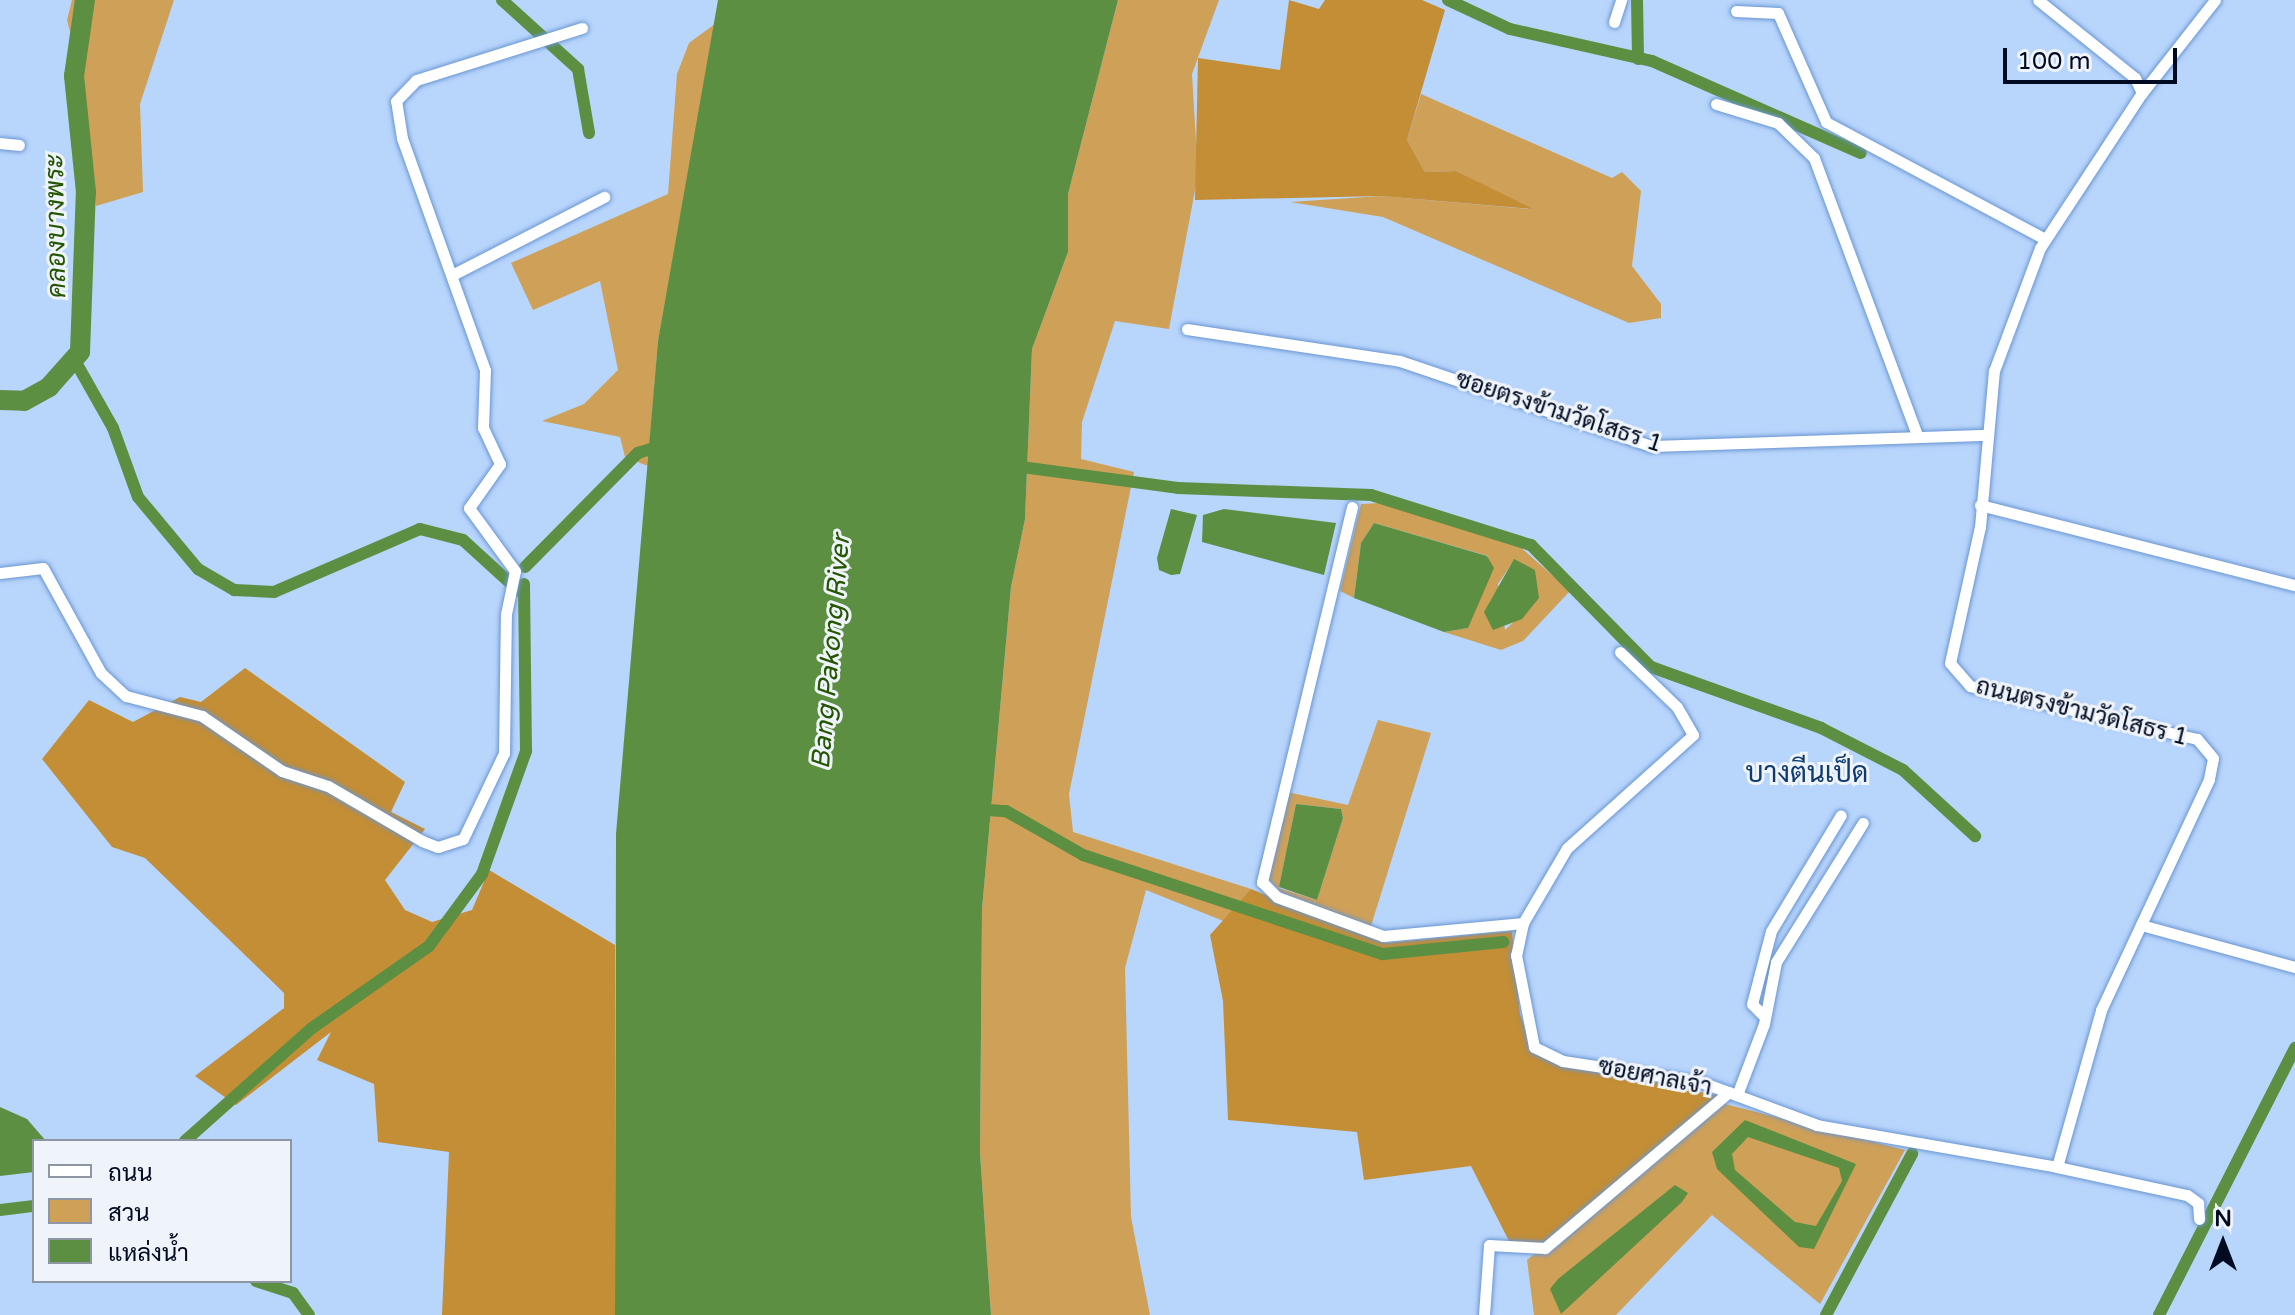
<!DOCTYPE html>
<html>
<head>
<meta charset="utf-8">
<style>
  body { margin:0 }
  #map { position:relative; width:2295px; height:1315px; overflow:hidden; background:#b8d5fc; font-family:"Varela Round",Sarabun,sans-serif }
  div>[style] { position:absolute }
  .green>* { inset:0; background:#cfa058 }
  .forest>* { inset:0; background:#c38e35 }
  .water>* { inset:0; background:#5c8f42 }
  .canal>* { height:12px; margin:-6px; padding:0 6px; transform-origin:6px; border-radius:6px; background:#5c8f42 }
  .river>* { height:20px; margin:-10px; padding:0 10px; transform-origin:10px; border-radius:10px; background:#5c8f42 }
  .roads { filter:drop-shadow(0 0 2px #6996d3) drop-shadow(0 0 2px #6996d3) }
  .minor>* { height:11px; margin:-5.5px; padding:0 5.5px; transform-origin:5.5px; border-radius:5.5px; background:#fff }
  span { translate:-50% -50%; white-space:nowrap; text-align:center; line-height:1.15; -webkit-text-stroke:6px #eff3fa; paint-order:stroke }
  .street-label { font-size:24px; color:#000b21 }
  .water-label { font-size:26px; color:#245500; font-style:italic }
  .quarter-label { font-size:28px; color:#103b71 }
  .legend { position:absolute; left:32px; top:1139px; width:260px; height:144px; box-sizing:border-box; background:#eff3fa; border:2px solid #8f96a3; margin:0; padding:10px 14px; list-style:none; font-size:24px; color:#000b21 }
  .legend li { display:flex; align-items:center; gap:16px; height:40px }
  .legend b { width:40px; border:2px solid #8f96a3 }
  .north { position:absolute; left:2183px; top:1203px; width:80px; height:80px; -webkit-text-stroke:6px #eff3fa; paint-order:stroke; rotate:0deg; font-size:22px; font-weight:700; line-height:32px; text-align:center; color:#000b21 }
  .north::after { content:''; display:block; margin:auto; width:28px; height:36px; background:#000b21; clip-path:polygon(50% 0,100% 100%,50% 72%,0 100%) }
  .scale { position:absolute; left:2003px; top:48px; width:174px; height:36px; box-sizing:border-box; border:4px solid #000b21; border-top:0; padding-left:10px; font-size:24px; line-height:28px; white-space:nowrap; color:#000b21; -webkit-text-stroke:6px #eff3fa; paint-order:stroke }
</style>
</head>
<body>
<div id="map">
  <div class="green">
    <i style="clip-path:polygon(72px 0,174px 0,140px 104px,143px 192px,96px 206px,80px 69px,67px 20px)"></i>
    <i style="clip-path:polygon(1118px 0,1219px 0,1192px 74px,1198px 174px,1169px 329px,1115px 321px,1082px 422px,1081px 459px,1134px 472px,1069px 794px,1073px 832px,1251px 889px,1226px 922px,1146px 890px,1125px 968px,1131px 1217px,1150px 1315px,991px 1315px,980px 1153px,982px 909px,1011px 587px,1025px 519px,1032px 349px,1068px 252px,1068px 194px)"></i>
    <i style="clip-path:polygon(719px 21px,658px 341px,648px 466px,625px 457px,620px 437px,542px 421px,584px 404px,618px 370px,600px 281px,533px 310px,511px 263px,668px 194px,677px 74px,689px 43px)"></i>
    <i style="clip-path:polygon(1421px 94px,1612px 178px,1622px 172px,1641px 191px,1632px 266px,1661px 304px,1661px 318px,1629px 323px,1383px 217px,1290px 202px,1381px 196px,1530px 209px,1456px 171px,1425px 172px,1407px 140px)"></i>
    <i style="clip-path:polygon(evenodd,1381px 503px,1517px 544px,1570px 591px,1523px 641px,1501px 650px,1444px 632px,1468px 628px,1488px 556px,1374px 523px,1361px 543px,1354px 598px,1340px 591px,1361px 504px,1381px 503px,1514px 560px,1539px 598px,1505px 630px,1498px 584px,1514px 560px)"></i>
    <i style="clip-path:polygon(evenodd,1378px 720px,1431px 733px,1371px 926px,1282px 894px,1268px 878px,1287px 792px,1348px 805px,1378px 720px,1296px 804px,1341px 809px,1343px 818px,1317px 900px,1279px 888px,1296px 804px)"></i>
    <i style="clip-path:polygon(1725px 1104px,1905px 1150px,1820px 1304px,1712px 1215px,1616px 1315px,1534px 1315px,1527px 1260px)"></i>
  </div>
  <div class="forest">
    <i style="clip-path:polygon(1289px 0,1319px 9px,1325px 0,1422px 0,1445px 10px,1407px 140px,1425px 172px,1456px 171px,1533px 209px,1381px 196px,1195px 200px,1198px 58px,1280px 70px)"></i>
    <i style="clip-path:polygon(245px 668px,405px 782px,391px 812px,425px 829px,385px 880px,405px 910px,432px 922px,472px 910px,489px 870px,615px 945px,615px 1315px,442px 1315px,449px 1152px,378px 1142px,374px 1084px,317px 1060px,331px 1032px,236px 1105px,195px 1076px,284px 1008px,284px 993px,145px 858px,112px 847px,42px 759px,89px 700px,133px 722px,180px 697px,201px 702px)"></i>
    <i style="clip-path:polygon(1251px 889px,1385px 943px,1512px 931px,1520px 1014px,1534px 1054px,1718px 1096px,1544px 1242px,1513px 1249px,1471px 1166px,1364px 1180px,1357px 1132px,1228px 1120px,1223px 1001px,1210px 935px)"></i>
  </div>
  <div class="water">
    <i style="clip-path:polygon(718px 0,1118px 0,1068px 194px,1068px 252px,1032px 349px,1025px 519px,1011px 587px,982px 909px,980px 1153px,991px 1315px,615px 1315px,616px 834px,658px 341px)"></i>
    <i style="clip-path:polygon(1171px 509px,1197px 515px,1180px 574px,1171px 575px,1159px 570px,1157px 558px)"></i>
    <i style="clip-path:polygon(1224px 509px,1336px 523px,1324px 575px,1202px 542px,1203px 515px)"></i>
    <i style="clip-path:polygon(1374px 523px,1487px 556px,1494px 568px,1468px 628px,1444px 632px,1354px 598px,1361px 543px)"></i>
    <i style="clip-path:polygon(1514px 559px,1535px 570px,1539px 598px,1522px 619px,1493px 630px,1484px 612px)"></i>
    <i style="clip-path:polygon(1296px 804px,1341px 809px,1343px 818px,1317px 900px,1279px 887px)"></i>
    <i style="clip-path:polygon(0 1107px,27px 1119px,46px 1141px,34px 1141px,34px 1172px,0 1176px)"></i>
    <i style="clip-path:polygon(evenodd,1745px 1120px,1856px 1164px,1814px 1249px,1799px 1247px,1717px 1169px,1712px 1152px,1745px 1120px,1748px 1137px,1839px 1168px,1842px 1181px,1816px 1226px,1795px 1222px,1735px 1170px,1732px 1154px,1748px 1137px)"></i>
    <i style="clip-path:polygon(1675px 1185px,1688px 1193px,1682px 1202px,1561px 1314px,1550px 1289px,1558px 1279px)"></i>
  </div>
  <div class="canal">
    <i style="left:502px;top:0;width:103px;rotate:42.2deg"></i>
    <i style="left:578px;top:69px;width:65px;rotate:80.2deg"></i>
    <i style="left:1448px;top:0;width:68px;rotate:25.1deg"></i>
    <i style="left:1510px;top:29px;width:146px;rotate:12.7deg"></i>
    <i style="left:1652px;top:61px;width:228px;rotate:23.8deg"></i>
    <i style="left:1637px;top:0;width:59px;rotate:89deg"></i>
    <i style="left:74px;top:359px;width:79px;rotate:60.5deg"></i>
    <i style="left:113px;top:428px;width:73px;rotate:70.1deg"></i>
    <i style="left:138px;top:497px;width:94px;rotate:50.2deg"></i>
    <i style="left:198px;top:569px;width:42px;rotate:30.3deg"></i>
    <i style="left:234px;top:590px;width:40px;rotate:2.9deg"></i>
    <i style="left:274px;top:592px;width:159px;rotate:-23.3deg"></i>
    <i style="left:420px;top:529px;width:44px;rotate:14.3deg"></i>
    <i style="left:463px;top:540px;width:76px;rotate:42.3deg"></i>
    <i style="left:1014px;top:466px;width:165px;rotate:7.6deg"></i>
    <i style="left:1178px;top:488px;width:193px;rotate:2.1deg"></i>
    <i style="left:1371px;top:495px;width:168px;rotate:17.4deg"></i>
    <i style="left:1531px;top:545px;width:171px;rotate:45.5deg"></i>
    <i style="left:1651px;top:667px;width:181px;rotate:19.7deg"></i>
    <i style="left:1821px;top:728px;width:92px;rotate:27.1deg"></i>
    <i style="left:1903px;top:770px;width:98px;rotate:42.5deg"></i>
    <i style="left:525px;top:567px;width:161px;rotate:-45.3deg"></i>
    <i style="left:638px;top:453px;width:27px;rotate:-17deg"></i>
    <i style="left:974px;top:809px;width:32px;rotate:4deg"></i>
    <i style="left:1006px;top:811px;width:89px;rotate:29.7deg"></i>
    <i style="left:1083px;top:855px;width:316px;rotate:18.3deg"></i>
    <i style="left:1383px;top:954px;width:121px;rotate:-5.7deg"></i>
    <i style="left:185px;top:1141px;width:170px;rotate:-41.7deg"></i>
    <i style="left:312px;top:1028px;width:143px;rotate:-35deg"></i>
    <i style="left:429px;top:946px;width:89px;rotate:-53.6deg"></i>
    <i style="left:482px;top:874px;width:131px;rotate:-70.3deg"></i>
    <i style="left:526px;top:751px;width:167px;rotate:-90.7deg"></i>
    <i style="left:0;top:1210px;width:34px;rotate:-7deg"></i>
    <i style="left:256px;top:1281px;width:39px;rotate:18deg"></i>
    <i style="left:293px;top:1293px;width:27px;rotate:54deg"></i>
    <i style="left:1826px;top:1315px;width:183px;rotate:-61.9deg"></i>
    <i style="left:2159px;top:1315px;width:300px;rotate:-63deg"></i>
  </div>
  <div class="river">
    <i style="left:0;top:400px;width:24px;rotate:2deg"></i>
    <i style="left:24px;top:401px;width:29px;rotate:-29deg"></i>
    <i style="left:49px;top:387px;width:47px;rotate:-48.5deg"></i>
    <i style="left:80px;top:352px;width:160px;rotate:-87.9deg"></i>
    <i style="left:86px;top:192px;width:117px;rotate:-95.9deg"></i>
    <i style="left:74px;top:76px;width:77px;rotate:-81.8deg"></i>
  </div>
  <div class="roads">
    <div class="minor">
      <i style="left:1736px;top:11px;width:42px;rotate:2.7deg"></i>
      <i style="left:1778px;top:13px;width:119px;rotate:66.2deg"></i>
      <i style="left:1826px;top:122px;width:248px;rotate:28.1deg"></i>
      <i style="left:1614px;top:22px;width:23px;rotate:-72deg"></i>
      <i style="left:2142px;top:93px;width:118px;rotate:-51.9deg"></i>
      <i style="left:1716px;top:104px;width:65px;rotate:17deg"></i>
      <i style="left:1778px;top:123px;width:50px;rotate:44.2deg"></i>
      <i style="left:1814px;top:158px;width:296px;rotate:69.6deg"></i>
      <i style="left:0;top:143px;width:19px;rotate:6deg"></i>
      <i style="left:454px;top:274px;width:169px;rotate:-27.2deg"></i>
      <i style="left:1187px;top:329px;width:215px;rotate:8.5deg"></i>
      <i style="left:1400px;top:361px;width:265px;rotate:18.7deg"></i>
      <i style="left:1651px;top:446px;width:332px;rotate:-1.9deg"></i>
      <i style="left:1980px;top:505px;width:325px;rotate:14.3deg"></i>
      <i style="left:1352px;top:507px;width:386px;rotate:103.5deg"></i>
      <i style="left:1262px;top:882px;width:21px;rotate:45deg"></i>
      <i style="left:1277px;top:897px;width:113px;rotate:20.2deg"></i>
      <i style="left:1383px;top:936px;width:141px;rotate:-5.3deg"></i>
      <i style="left:0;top:573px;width:43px;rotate:-6.6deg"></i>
      <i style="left:43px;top:568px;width:120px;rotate:61.1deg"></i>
      <i style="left:101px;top:673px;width:34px;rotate:43deg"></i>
      <i style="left:126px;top:696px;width:79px;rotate:14.7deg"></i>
      <i style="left:202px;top:716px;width:97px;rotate:34.5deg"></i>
      <i style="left:282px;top:771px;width:48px;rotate:18.1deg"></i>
      <i style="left:328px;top:786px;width:109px;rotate:30.3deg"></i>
      <i style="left:422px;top:841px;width:17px;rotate:21deg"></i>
      <i style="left:438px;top:847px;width:26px;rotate:-18deg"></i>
      <i style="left:463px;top:839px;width:95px;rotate:-64.5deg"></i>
      <i style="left:504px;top:753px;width:139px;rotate:-89.2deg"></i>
      <i style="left:506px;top:614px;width:44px;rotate:-78.2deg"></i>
      <i style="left:515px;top:571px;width:78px;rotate:-126.1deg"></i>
      <i style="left:469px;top:508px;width:54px;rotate:-54.8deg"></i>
      <i style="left:500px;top:464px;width:40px;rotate:-115deg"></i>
      <i style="left:483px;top:428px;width:58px;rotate:-88deg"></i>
      <i style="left:485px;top:370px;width:246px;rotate:-109.7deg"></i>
      <i style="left:402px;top:138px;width:37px;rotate:-99deg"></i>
      <i style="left:396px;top:101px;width:29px;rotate:-46deg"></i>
      <i style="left:416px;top:80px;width:174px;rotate:-17.4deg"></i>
      <i style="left:1620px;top:652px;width:79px;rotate:44deg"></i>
      <i style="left:1677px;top:707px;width:32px;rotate:60deg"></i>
      <i style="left:1693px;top:735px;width:169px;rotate:138.1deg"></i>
      <i style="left:1567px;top:848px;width:87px;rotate:120.4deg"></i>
      <i style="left:1523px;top:923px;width:33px;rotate:102deg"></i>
      <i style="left:1516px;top:955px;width:94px;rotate:78.9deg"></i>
      <i style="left:1534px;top:1047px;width:32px;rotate:26deg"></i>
      <i style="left:1563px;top:1061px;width:140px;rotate:8.7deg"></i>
      <i style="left:1701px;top:1082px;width:124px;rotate:20.3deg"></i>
      <i style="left:1817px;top:1125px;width:244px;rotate:9.9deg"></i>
      <i style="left:2057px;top:1167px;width:163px;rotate:-74.3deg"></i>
      <i style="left:2101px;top:1010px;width:255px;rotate:-64.9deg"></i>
      <i style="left:2209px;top:779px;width:21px;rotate:-79deg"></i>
      <i style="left:2213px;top:758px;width:25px;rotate:-130deg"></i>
      <i style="left:2197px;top:739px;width:233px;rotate:-166.9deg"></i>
      <i style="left:1970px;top:686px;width:30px;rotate:-131deg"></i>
      <i style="left:1950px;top:663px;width:139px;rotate:-77.6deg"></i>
      <i style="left:1980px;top:527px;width:157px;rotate:-84.9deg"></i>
      <i style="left:1994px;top:371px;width:131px;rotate:-69.5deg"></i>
      <i style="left:2040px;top:248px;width:186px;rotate:-56.7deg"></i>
      <i style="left:2142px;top:93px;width:17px;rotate:-115deg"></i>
      <i style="left:2135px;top:78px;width:124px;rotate:-141.2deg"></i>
      <i style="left:2141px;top:925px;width:160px;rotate:15.3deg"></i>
      <i style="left:1765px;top:1017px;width:18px;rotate:-135deg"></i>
      <i style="left:1752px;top:1004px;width:75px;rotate:-75.4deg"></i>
      <i style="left:1771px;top:931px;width:135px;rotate:-58.9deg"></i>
      <i style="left:1737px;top:1095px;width:76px;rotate:-69.2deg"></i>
      <i style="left:1764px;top:1024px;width:63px;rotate:-79deg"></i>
      <i style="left:1776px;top:962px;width:164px;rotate:-58deg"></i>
      <i style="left:2057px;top:1167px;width:133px;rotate:12.2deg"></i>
      <i style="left:2187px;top:1195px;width:14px;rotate:36deg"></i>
      <i style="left:2198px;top:1203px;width:16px;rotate:86deg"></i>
      <i style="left:1484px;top:1315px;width:70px;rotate:-85.9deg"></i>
      <i style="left:1489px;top:1245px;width:56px;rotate:3.1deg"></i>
      <i style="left:1545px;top:1248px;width:241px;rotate:-40.3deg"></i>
    </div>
  </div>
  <div class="street-label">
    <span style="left:1559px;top:412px;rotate:18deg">ซอยตรงข้ามวัดโสธร 1</span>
    <span style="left:2082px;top:712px;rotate:14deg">ถนนตรงข้ามวัดโสธร 1</span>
    <span style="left:1655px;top:1077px;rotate:11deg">ซอยศาลเจ้า</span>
  </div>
  <div class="water-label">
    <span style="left:56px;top:226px;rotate:-91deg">คลองบางพระ</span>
    <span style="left:831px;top:652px;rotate:-85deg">Bang Pakong River</span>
  </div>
  <div class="quarter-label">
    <span style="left:1807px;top:773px">บางตีนเป็ด</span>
  </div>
  <ul class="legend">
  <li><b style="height:10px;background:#fff"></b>ถนน</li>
  <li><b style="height:22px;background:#cfa058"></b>สวน</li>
  <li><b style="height:22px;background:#5c8f42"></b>แหล่งน้ำ</li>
  </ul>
  <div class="north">N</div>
  <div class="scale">100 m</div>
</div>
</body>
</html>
